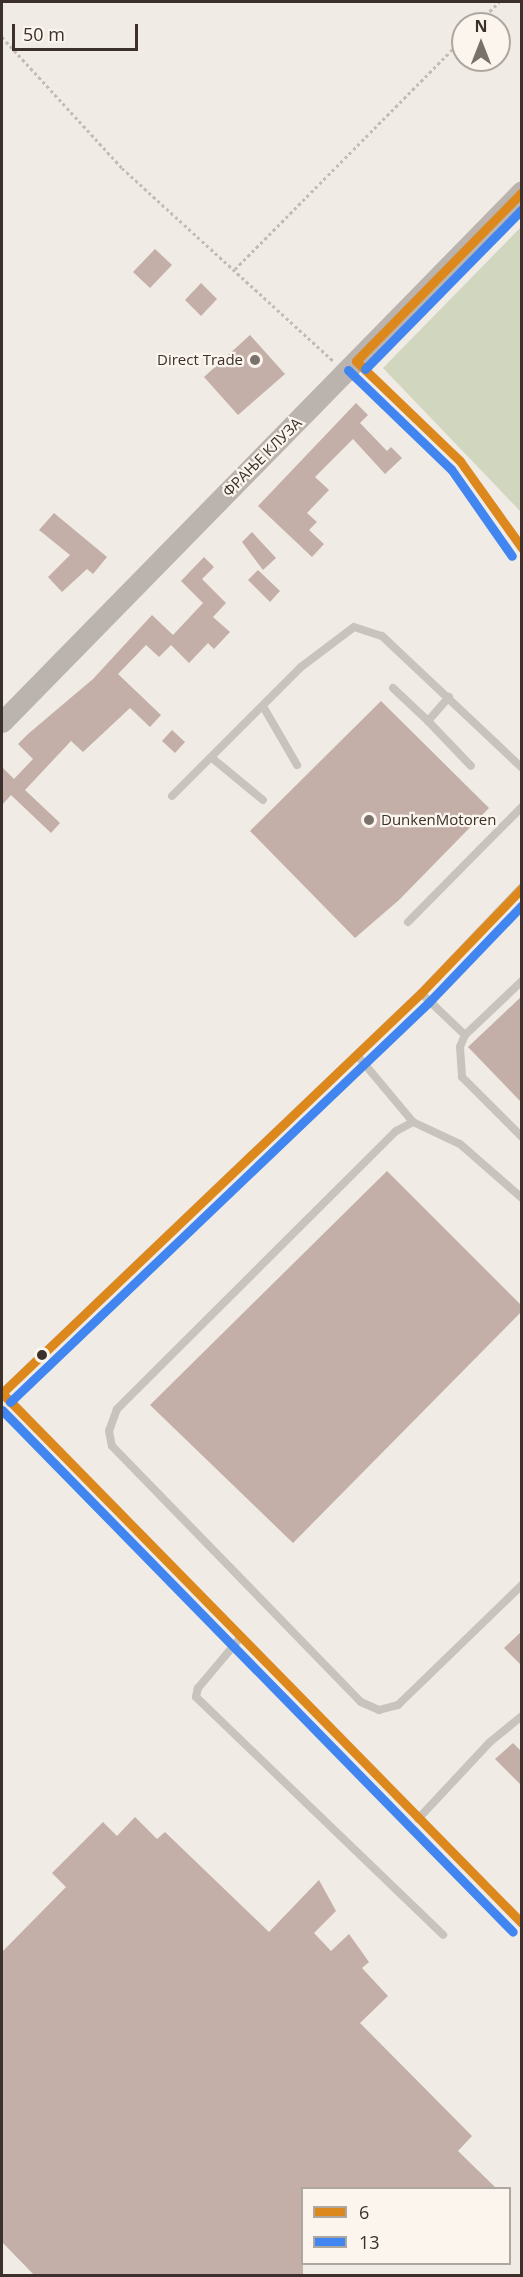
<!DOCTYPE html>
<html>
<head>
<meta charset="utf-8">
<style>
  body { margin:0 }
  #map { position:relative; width:523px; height:2277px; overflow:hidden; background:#f0ebe5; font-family:"Open Sans",sans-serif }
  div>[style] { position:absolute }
  .green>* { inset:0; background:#d1d6bf }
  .building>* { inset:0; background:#c3afa7 }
  .path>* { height:3px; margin-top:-1.5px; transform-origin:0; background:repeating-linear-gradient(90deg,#c2bbb6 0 3px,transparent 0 6px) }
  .service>* { height:8px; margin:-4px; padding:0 4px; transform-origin:4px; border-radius:4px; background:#c9c3be }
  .secondary>* { height:21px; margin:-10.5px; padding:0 10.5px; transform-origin:10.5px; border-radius:10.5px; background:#bab3ae }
  .bus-1>* { height:9px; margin:-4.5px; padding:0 4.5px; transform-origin:4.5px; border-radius:4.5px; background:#dc881d }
  .bus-2>* { height:9px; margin:-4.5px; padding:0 4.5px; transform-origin:4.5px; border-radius:4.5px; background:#4186f0 }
  .dots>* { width:16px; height:16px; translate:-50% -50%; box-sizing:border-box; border:3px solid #fbf5ee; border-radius:50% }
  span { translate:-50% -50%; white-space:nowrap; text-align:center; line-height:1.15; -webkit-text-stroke:4.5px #fbf5ee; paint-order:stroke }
  .poi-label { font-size:15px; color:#3b302b }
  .right { translate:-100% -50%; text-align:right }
  .left { translate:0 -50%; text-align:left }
  .street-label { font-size:15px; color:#3b302b }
  .frame { position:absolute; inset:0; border:3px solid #3b302b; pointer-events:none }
  .legend { position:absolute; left:301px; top:2187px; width:210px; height:78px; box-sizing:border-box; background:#fbf5ee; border:2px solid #aea6a0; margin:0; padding:8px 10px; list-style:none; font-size:18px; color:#3b302b }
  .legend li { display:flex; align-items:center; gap:12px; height:30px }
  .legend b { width:30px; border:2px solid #aea6a0 }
  .north { position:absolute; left:451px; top:12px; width:60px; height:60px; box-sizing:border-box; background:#fbf5ee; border:2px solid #aea6a0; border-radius:50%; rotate:0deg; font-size:16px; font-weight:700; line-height:24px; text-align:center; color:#3b302b }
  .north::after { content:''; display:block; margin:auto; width:21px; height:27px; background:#7a716c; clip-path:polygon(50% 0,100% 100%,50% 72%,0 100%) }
  .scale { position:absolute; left:12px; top:24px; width:126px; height:27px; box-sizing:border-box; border:3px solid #3b302b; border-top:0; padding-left:8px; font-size:18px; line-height:21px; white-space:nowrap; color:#3b302b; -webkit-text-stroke:4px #fbf5ee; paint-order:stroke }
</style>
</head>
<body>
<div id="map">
  <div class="green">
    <i style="clip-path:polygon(521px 227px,521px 512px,383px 368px)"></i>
  </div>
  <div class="building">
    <i style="clip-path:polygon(155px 249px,172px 265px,150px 288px,133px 272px)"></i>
    <i style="clip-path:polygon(201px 283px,217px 299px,201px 316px,185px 300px)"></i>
    <i style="clip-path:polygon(250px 335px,285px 374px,238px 415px,204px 377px)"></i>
    <i style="clip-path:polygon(356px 403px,368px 415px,360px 423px,387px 451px,391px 447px,402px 458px,385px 474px,353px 439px,315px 477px,329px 490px,307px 513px,317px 522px,309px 530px,324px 544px,312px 557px,258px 506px)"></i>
    <i style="clip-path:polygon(54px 513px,107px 557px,93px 574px,87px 569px,62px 592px,48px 577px,70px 555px,39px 530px)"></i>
    <i style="clip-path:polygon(252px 532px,276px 558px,263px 570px,242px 542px)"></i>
    <i style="clip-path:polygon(204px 557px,214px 567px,202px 579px,226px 603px,213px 617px,230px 632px,214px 649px,208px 643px,189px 663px,171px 645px,159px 657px,146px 645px,118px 674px,161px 715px,150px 727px,130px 708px,83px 752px,71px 741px,25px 790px,60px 823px,51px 833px,11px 795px,2px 805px,2px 767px,14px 779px,33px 759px,18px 744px,28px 734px,93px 679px,152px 615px,173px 635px,203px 603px,181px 581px)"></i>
    <i style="clip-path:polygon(258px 570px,280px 591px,270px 602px,248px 580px)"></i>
    <i style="clip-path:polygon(381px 701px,489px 808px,399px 900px,355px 938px,250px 831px)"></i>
    <i style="clip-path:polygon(172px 730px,185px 742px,175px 753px,162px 741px)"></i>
    <i style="clip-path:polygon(522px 996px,522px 1103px,468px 1047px)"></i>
    <i style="clip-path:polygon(387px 1171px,522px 1306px,522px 1311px,293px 1543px,150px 1405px)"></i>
    <i style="clip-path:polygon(522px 1631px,522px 1666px,504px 1648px)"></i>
    <i style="clip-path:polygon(513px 1743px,522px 1752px,522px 1786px,495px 1759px)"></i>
    <i style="clip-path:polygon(135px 1817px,157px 1839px,165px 1832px,269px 1932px,319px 1880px,336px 1911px,314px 1933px,331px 1951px,349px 1934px,369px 1962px,362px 1968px,388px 1996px,360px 2023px,472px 2136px,458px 2151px,496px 2188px,303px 2188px,303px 2276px,35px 2276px,2px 2242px,2px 1952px,66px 1887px,52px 1873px,103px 1822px,117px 1836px)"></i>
  </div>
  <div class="path">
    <i style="left:477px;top:24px;width:31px;rotate:-45deg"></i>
    <i style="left:2px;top:37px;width:178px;rotate:47.5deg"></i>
    <i style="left:122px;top:168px;width:286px;rotate:42.4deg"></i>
    <i style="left:235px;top:269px;width:324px;rotate:-45.3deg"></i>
  </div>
  <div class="service">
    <i style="left:357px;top:362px;width:143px;rotate:43.9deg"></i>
    <i style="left:460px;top:461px;width:108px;rotate:54.8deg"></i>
    <i style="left:393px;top:688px;width:48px;rotate:43.3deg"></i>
    <i style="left:428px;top:721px;width:32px;rotate:-49deg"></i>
    <i style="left:264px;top:708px;width:66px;rotate:59.9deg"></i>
    <i style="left:428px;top:721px;width:62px;rotate:46.3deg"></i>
    <i style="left:212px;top:758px;width:66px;rotate:39.5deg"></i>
    <i style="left:172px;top:796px;width:182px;rotate:-45deg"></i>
    <i style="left:301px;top:667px;width:66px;rotate:-37deg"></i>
    <i style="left:354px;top:627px;width:29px;rotate:18deg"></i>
    <i style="left:382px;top:636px;width:192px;rotate:43.3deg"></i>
    <i style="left:408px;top:922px;width:162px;rotate:-45.3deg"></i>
    <i style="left:522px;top:981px;width:79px;rotate:136.5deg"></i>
    <i style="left:465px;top:1035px;width:13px;rotate:113deg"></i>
    <i style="left:460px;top:1047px;width:30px;rotate:86deg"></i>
    <i style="left:462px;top:1077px;width:85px;rotate:45deg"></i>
    <i style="left:421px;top:993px;width:61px;rotate:43.7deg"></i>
    <i style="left:357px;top:1055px;width:87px;rotate:50.1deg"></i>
    <i style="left:413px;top:1122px;width:52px;rotate:25.1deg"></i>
    <i style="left:460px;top:1144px;width:82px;rotate:41.1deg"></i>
    <i style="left:413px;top:1122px;width:19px;rotate:152deg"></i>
    <i style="left:396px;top:1131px;width:394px;rotate:135.1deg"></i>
    <i style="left:117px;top:1409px;width:23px;rotate:110deg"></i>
    <i style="left:109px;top:1431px;width:15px;rotate:79deg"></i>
    <i style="left:112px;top:1446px;width:357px;rotate:45.8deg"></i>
    <i style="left:361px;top:1702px;width:20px;rotate:24deg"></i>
    <i style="left:379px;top:1710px;width:20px;rotate:-15deg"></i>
    <i style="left:398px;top:1705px;width:173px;rotate:-44.1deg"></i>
    <i style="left:2px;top:1393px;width:743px;rotate:45.6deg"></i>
    <i style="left:2px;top:1393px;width:579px;rotate:-43.67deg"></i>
    <i style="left:421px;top:993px;width:146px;rotate:-46.4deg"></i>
    <i style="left:241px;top:1637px;width:67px;rotate:130.1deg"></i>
    <i style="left:198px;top:1688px;width:9px;rotate:103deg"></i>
    <i style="left:196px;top:1697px;width:343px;rotate:43.9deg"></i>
    <i style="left:418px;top:1819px;width:105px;rotate:-46.9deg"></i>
    <i style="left:490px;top:1742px;width:41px;rotate:-39.1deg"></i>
  </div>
  <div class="secondary">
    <i style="left:2px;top:722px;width:743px;rotate:-45.6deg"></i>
  </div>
  <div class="bus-1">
    <i style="left:356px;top:361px;width:144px;rotate:43.9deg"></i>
    <i style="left:460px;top:461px;width:107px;rotate:54.5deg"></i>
    <i style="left:356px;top:361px;width:237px;rotate:-45.5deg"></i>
    <i style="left:2px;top:1393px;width:742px;rotate:45.55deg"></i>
    <i style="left:2px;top:1393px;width:579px;rotate:-43.67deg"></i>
    <i style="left:421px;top:993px;width:146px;rotate:-46.1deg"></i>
  </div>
  <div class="bus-2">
    <i style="left:365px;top:369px;width:224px;rotate:-45.5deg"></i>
    <i style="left:348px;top:370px;width:143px;rotate:43.9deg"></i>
    <i style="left:451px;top:469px;width:106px;rotate:55deg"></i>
    <i style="left:10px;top:1402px;width:579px;rotate:-43.67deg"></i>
    <i style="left:429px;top:1002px;width:134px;rotate:-46.2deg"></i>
    <i style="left:2px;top:1410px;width:730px;rotate:45.61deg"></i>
  </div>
  <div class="dots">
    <i style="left:255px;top:360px;background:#7a716c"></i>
    <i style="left:369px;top:820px;background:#7a716c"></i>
    <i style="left:42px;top:1355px;background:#3b302b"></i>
  </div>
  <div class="poi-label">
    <span class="right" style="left:243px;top:360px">Direct Trade</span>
    <span class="left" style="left:381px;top:820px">DunkenMotoren</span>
  </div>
  <div class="street-label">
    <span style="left:262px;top:457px;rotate:-45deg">ФРАЊЕ КЛУЗА</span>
  </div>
  <div class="frame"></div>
  <ul class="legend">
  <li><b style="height:8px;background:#dc881d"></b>6</li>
  <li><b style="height:8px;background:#4186f0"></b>13</li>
  </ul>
  <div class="north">N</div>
  <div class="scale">50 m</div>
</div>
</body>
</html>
